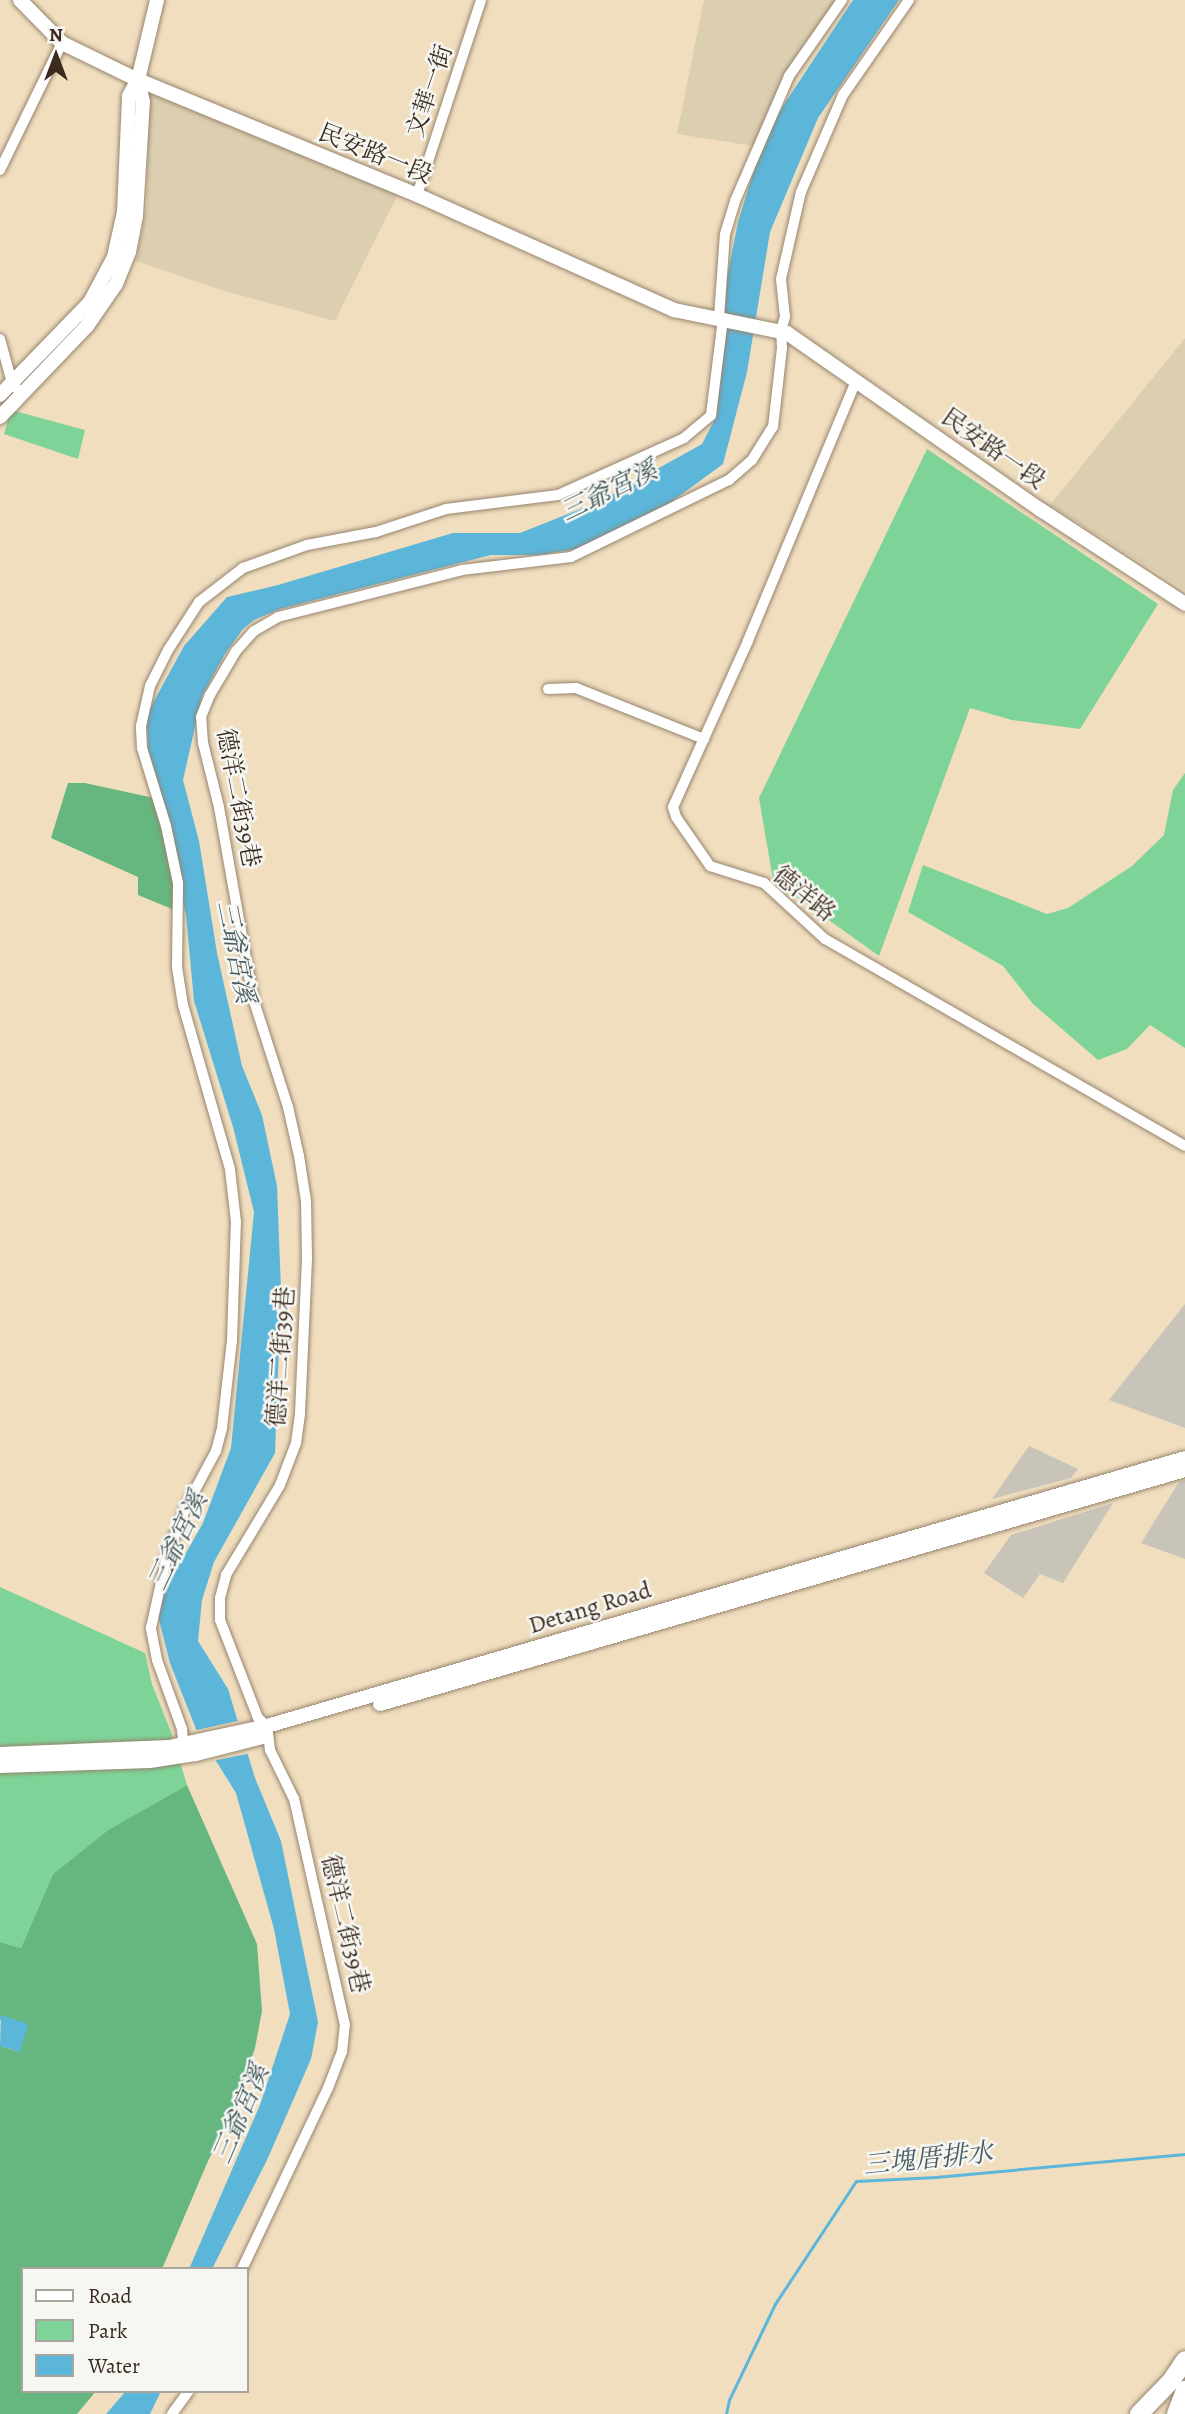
<!DOCTYPE html>
<html>
<head>
<meta charset="utf-8">
<style>
  body { margin:0 }
  #map { position:relative; width:1185px; height:2414px; overflow:hidden; background:#f0debf; font-family:Alegreya,"Noto Serif TC",serif }
  div>[style] { position:absolute }
  .built>* { inset:0; background:#dccfb1 }
  .industrial>* { inset:0; background:#c8c4b8 }
  .green>* { inset:0; background:#7ed498 }
  .forest>* { inset:0; background:#66b680 }
  .water>* { inset:0; background:#5cb6da }
  .pier>* { inset:0; background:#f0debf }
  .stream>* { height:2.5px; margin:-1.25px; padding:0 1.25px; transform-origin:1.25px; border-radius:1.25px; background:#5cb6da }
  .roads { filter:drop-shadow(0 0 2px #96846e) drop-shadow(0 0 2px #96846e) }
  .street>* { height:10px; margin:-5px; padding:0 5px; transform-origin:5px; border-radius:5px; background:#fff }
  .secondary>* { height:14px; margin:-7px; padding:0 7px; transform-origin:7px; border-radius:7px; background:#fff }
  .highway>* { height:18px; margin:-9px; padding:0 9px; transform-origin:9px; border-radius:9px; background:#fff }
  span { translate:-50% -50%; white-space:nowrap; text-align:center; line-height:1.15; -webkit-text-stroke:5px #f6f6f2; paint-order:stroke }
  .street-label { font-size:24px; color:#3b2a1e }
  .water-label { font-size:26px; color:#475b60; font-style:italic }
  .legend { position:absolute; left:21px; top:2267px; width:228px; height:126px; box-sizing:border-box; background:#f6f6f2; border:2px solid #aba49d; margin:0; padding:9px 12px; list-style:none; font-size:21px; color:#3b2a1e }
  .legend li { display:flex; align-items:center; gap:14px; height:35px }
  .legend b { width:35px; border:2px solid #aba49d }
  .north { position:absolute; left:21px; top:21px; width:70px; height:70px; -webkit-text-stroke:5px #f6f6f2; paint-order:stroke; rotate:0deg; font-size:19px; font-weight:700; line-height:28px; text-align:center; color:#3b2a1e }
  .north::after { content:''; display:block; margin:auto; width:24px; height:32px; background:#3b2a1e; clip-path:polygon(50% 0,100% 100%,50% 72%,0 100%) }
</style>
</head>
<body>
<div id="map">
  <div class="built">
    <i style="clip-path:polygon(704px 0,839px 0,786px 74px,754px 146px,677px 134px)"></i>
    <i style="clip-path:polygon(149px 93px,398px 194px,335px 321px,221px 290px,136px 261px,147px 207px)"></i>
    <i style="clip-path:polygon(1185px 338px,1185px 590px,1050px 505px)"></i>
  </div>
  <div class="industrial">
    <i style="clip-path:polygon(1185px 1304px,1185px 1428px,1109px 1400px)"></i>
    <i style="clip-path:polygon(1029px 1446px,1078px 1469px,1071px 1478px,992px 1499px)"></i>
    <i style="clip-path:polygon(1185px 1480px,1185px 1559px,1141px 1543px,1179px 1482px)"></i>
    <i style="clip-path:polygon(1113px 1503px,1063px 1583px,1040px 1574px,1023px 1598px,984px 1573px,1011px 1535px)"></i>
  </div>
  <div class="green">
    <i style="clip-path:polygon(11px 410px,85px 430px,78px 459px,4px 434px)"></i>
    <i style="clip-path:polygon(927px 449px,1158px 604px,1080px 729px,1012px 720px,970px 708px,879px 956px,773px 880px,759px 798px)"></i>
    <i style="clip-path:polygon(1185px 773px,1185px 1048px,1150px 1025px,1127px 1049px,1098px 1060px,1033px 1004px,1003px 966px,908px 912px,923px 865px,1047px 914px,1068px 908px,1132px 866px,1164px 835px,1173px 790px)"></i>
    <i style="clip-path:polygon(0 1587px,145px 1653px,152px 1684px,171px 1732px,187px 1785px,108px 1830px,53px 1874px,21px 1948px,0 1942px)"></i>
  </div>
  <div class="forest">
    <i style="clip-path:polygon(68px 783px,85px 783px,154px 798px,164px 828px,177px 911px,138px 895px,138px 877px,51px 838px)"></i>
    <i style="clip-path:polygon(187px 1785px,257px 1944px,262px 2011px,255px 2048px,231px 2117px,208px 2161px,162px 2269px,23px 2269px,23px 2391px,96px 2391px,77px 2414px,0 2414px,0 2046px,20px 2052px,0 2019px,0 1942px,21px 1948px,53px 1874px,108px 1830px)"></i>
  </div>
  <div class="water">
    <i style="clip-path:polygon(853px 0,899px 0,818px 118px,770px 232px,747px 372px,723px 464px,663px 508px,577px 549px,538px 555px,491px 555px,280px 609px,254px 620px,243px 629px,225px 654px,202px 696px,183px 780px,199px 841px,217px 953px,242px 1066px,262px 1115px,277px 1186px,281px 1290px,275px 1453px,214px 1562px,202px 1600px,198px 1641px,228px 1689px,255px 1778px,281px 1841px,318px 2022px,311px 2059px,267px 2160px,212px 2269px,189px 2269px,260px 2105px,290px 2014px,274px 1929px,236px 1793px,196px 1729px,170px 1663px,157px 1612px,161px 1597px,203px 1523px,231px 1448px,254px 1212px,233px 1127px,194px 1001px,186px 915px,148px 757px,147px 714px,184px 646px,227px 597px,278px 585px,453px 533px,520px 533px,598px 502px,702px 444px,717px 415px,727px 278px,738px 222px,760px 151px,779px 112px)"></i>
    <i style="clip-path:polygon(1px 2015px,28px 2024px,20px 2052px,0 2046px)"></i>
    <i style="clip-path:polygon(126px 2391px,161px 2391px,150px 2414px,106px 2414px)"></i>
  </div>
  <div class="pier">
    <i style="clip-path:polygon(242px 1720px,252px 1753px,212px 1761px,192px 1731px)"></i>
  </div>
  <div class="stream">
    <i style="left:726px;top:2414px;width:14px;rotate:-78deg"></i>
    <i style="left:729px;top:2400px;width:106px;rotate:-64.4deg"></i>
    <i style="left:775px;top:2304px;width:147px;rotate:-56.6deg"></i>
    <i style="left:856px;top:2181px;width:80px;rotate:-2.9deg"></i>
    <i style="left:936px;top:2177px;width:250px;rotate:-5.3deg"></i>
  </div>
  <div class="roads">
    <div class="street">
      <i style="left:0;top:170px;width:141px;rotate:-64deg"></i>
      <i style="left:417px;top:195px;width:205px;rotate:-71.8deg"></i>
      <i style="left:719px;top:317px;width:83px;rotate:-85.9deg"></i>
      <i style="left:725px;top:234px;width:34px;rotate:-73deg"></i>
      <i style="left:735px;top:201px;width:136px;rotate:-66.6deg"></i>
      <i style="left:789px;top:76px;width:93px;rotate:-55.1deg"></i>
      <i style="left:0;top:339px;width:46px;rotate:74.7deg"></i>
      <i style="left:12px;top:383px;width:15px;rotate:48deg"></i>
      <i style="left:856px;top:381px;width:282px;rotate:112.6deg"></i>
      <i style="left:748px;top:641px;width:182px;rotate:114.3deg"></i>
      <i style="left:673px;top:807px;width:10px;rotate:73deg"></i>
      <i style="left:676px;top:817px;width:60px;rotate:55.2deg"></i>
      <i style="left:710px;top:866px;width:57px;rotate:17.5deg"></i>
      <i style="left:764px;top:883px;width:83px;rotate:42.6deg"></i>
      <i style="left:825px;top:939px;width:415px;rotate:29.9deg"></i>
      <i style="left:548px;top:689px;width:28px;rotate:-2deg"></i>
      <i style="left:576px;top:688px;width:138px;rotate:21.7deg"></i>
      <i style="left:184px;top:1749px;width:20px;rotate:-96deg"></i>
      <i style="left:182px;top:1729px;width:73px;rotate:-109.9deg"></i>
      <i style="left:157px;top:1660px;width:33px;rotate:-101deg"></i>
      <i style="left:151px;top:1628px;width:75px;rotate:-77.6deg"></i>
      <i style="left:167px;top:1555px;width:54px;rotate:-68.2deg"></i>
      <i style="left:187px;top:1505px;width:61px;rotate:-61.8deg"></i>
      <i style="left:216px;top:1451px;width:24px;rotate:-75deg"></i>
      <i style="left:222px;top:1428px;width:89px;rotate:-83.5deg"></i>
      <i style="left:232px;top:1340px;width:118px;rotate:-88.1deg"></i>
      <i style="left:236px;top:1222px;width:53px;rotate:-96.5deg"></i>
      <i style="left:230px;top:1169px;width:171px;rotate:-106deg"></i>
      <i style="left:183px;top:1005px;width:39px;rotate:-99deg"></i>
      <i style="left:177px;top:966px;width:83px;rotate:-89.3deg"></i>
      <i style="left:178px;top:883px;width:58px;rotate:-101.9deg"></i>
      <i style="left:166px;top:826px;width:82px;rotate:-107.1deg"></i>
      <i style="left:142px;top:748px;width:22px;rotate:-93deg"></i>
      <i style="left:141px;top:726px;width:41px;rotate:-77.3deg"></i>
      <i style="left:150px;top:686px;width:40px;rotate:-63.4deg"></i>
      <i style="left:168px;top:650px;width:57px;rotate:-57.1deg"></i>
      <i style="left:199px;top:602px;width:56px;rotate:-37.7deg"></i>
      <i style="left:243px;top:568px;width:68px;rotate:-19.8deg"></i>
      <i style="left:307px;top:545px;width:70px;rotate:-10.7deg"></i>
      <i style="left:376px;top:532px;width:74px;rotate:-18.2deg"></i>
      <i style="left:446px;top:509px;width:113px;rotate:-7.1deg"></i>
      <i style="left:558px;top:495px;width:138px;rotate:-24.3deg"></i>
      <i style="left:684px;top:438px;width:35px;rotate:-40deg"></i>
      <i style="left:711px;top:415px;width:98px;rotate:-82.9deg"></i>
      <i style="left:242px;top:2269px;width:200px;rotate:-64.6deg"></i>
      <i style="left:328px;top:2088px;width:39px;rotate:-69deg"></i>
      <i style="left:342px;top:2052px;width:27px;rotate:-84deg"></i>
      <i style="left:345px;top:2025px;width:232px;rotate:-102.7deg"></i>
      <i style="left:294px;top:1799px;width:55px;rotate:-116.1deg"></i>
      <i style="left:270px;top:1750px;width:24px;rotate:-97deg"></i>
      <i style="left:267px;top:1726px;width:12px;rotate:-138deg"></i>
      <i style="left:258px;top:1718px;width:105px;rotate:-111.2deg"></i>
      <i style="left:220px;top:1620px;width:22px;rotate:-90deg"></i>
      <i style="left:220px;top:1598px;width:24px;rotate:-75deg"></i>
      <i style="left:226px;top:1575px;width:105px;rotate:-59deg"></i>
      <i style="left:280px;top:1485px;width:45px;rotate:-69.1deg"></i>
      <i style="left:296px;top:1443px;width:30px;rotate:-82deg"></i>
      <i style="left:300px;top:1413px;width:155px;rotate:-87.4deg"></i>
      <i style="left:307px;top:1258px;width:57px;rotate:-91deg"></i>
      <i style="left:306px;top:1201px;width:46px;rotate:-98.8deg"></i>
      <i style="left:299px;top:1156px;width:50px;rotate:-102.7deg"></i>
      <i style="left:288px;top:1107px;width:114px;rotate:-107.8deg"></i>
      <i style="left:253px;top:998px;width:194px;rotate:-100.1deg"></i>
      <i style="left:219px;top:807px;width:66px;rotate:-104deg"></i>
      <i style="left:203px;top:743px;width:26px;rotate:-94deg"></i>
      <i style="left:201px;top:717px;width:24px;rotate:-68deg"></i>
      <i style="left:210px;top:695px;width:51px;rotate:-59.4deg"></i>
      <i style="left:236px;top:651px;width:27px;rotate:-48deg"></i>
      <i style="left:254px;top:631px;width:28px;rotate:-30deg"></i>
      <i style="left:278px;top:617px;width:190px;rotate:-14.3deg"></i>
      <i style="left:462px;top:570px;width:110px;rotate:-6.8deg"></i>
      <i style="left:571px;top:557px;width:176px;rotate:-26deg"></i>
      <i style="left:729px;top:480px;width:30px;rotate:-41deg"></i>
      <i style="left:752px;top:460px;width:39px;rotate:-58deg"></i>
      <i style="left:773px;top:427px;width:80px;rotate:-83.5deg"></i>
      <i style="left:782px;top:348px;width:18px;rotate:-93deg"></i>
      <i style="left:781px;top:330px;width:14px;rotate:-73deg"></i>
      <i style="left:785px;top:317px;width:38px;rotate:-96deg"></i>
      <i style="left:781px;top:279px;width:89px;rotate:-77.1deg"></i>
      <i style="left:801px;top:192px;width:106px;rotate:-66.6deg"></i>
      <i style="left:843px;top:95px;width:116px;rotate:-55.2deg"></i>
      <i style="left:172px;top:2414px;width:29px;rotate:-54deg"></i>
    </div>
    <div class="secondary">
      <i style="left:20px;top:0;width:60px;rotate:45.7deg"></i>
      <i style="left:62px;top:43px;width:85px;rotate:26deg"></i>
      <i style="left:138px;top:80px;width:302px;rotate:22.4deg"></i>
      <i style="left:417px;top:195px;width:282px;rotate:24.1deg"></i>
      <i style="left:674px;top:310px;width:115px;rotate:11.5deg"></i>
      <i style="left:787px;top:333px;width:310px;rotate:34.9deg"></i>
      <i style="left:1041px;top:510px;width:172px;rotate:33.1deg"></i>
      <i style="left:0;top:395px;width:129px;rotate:-45.9deg"></i>
      <i style="left:90px;top:302px;width:51px;rotate:-61.9deg"></i>
      <i style="left:114px;top:257px;width:46px;rotate:-77.5deg"></i>
      <i style="left:124px;top:212px;width:116px;rotate:-87.5deg"></i>
      <i style="left:129px;top:96px;width:18px;rotate:-61deg"></i>
      <i style="left:138px;top:80px;width:82px;rotate:-76.6deg"></i>
      <i style="left:0;top:417px;width:126px;rotate:-46.3deg"></i>
      <i style="left:87px;top:326px;width:51px;rotate:-55.4deg"></i>
      <i style="left:116px;top:284px;width:35px;rotate:-68deg"></i>
      <i style="left:129px;top:252px;width:38px;rotate:-79deg"></i>
      <i style="left:136px;top:215px;width:113px;rotate:-86.5deg"></i>
      <i style="left:143px;top:102px;width:23px;rotate:-103deg"></i>
      <i style="left:380px;top:1704px;width:838px;rotate:-16.21deg"></i>
      <i style="left:0;top:1754px;width:169px;rotate:-2.4deg"></i>
      <i style="left:169px;top:1747px;width:100px;rotate:-12.1deg"></i>
      <i style="left:267px;top:1726px;width:956px;rotate:-16.27deg"></i>
      <i style="left:0;top:1766px;width:150px;rotate:-1.9deg"></i>
      <i style="left:150px;top:1761px;width:47px;rotate:-8.7deg"></i>
      <i style="left:196px;top:1754px;width:72px;rotate:-14.4deg"></i>
    </div>
    <div class="highway">
      <i style="left:1139px;top:2414px;width:46px;rotate:-45.9deg"></i>
      <i style="left:1171px;top:2381px;width:25px;rotate:-56deg"></i>
      <i style="left:1176px;top:2414px;width:26px;rotate:-69deg"></i>
    </div>
  </div>
  <div class="street-label">
    <span style="left:430px;top:91px;rotate:-71deg">文華一街</span>
    <span style="left:375px;top:154px;rotate:22deg">民安路一段</span>
    <span style="left:993px;top:449px;rotate:35deg">民安路一段</span>
    <span style="left:238px;top:798px;rotate:79deg">德洋二街39巷</span>
    <span style="left:804px;top:894px;rotate:39deg">德洋路</span>
    <span style="left:281px;top:1357px;rotate:-86deg">德洋二街39巷</span>
    <span style="left:590px;top:1608px;rotate:-17deg">Detang Road</span>
    <span style="left:345px;top:1924px;rotate:77deg">德洋二街39巷</span>
  </div>
  <div class="water-label">
    <span style="left:609px;top:491px;rotate:-26deg">三爺宮溪</span>
    <span style="left:236px;top:952px;rotate:79deg">三爺宮溪</span>
    <span style="left:178px;top:1541px;rotate:-65deg">三爺宮溪</span>
    <span style="left:241px;top:2114px;rotate:-67deg">三爺宮溪</span>
    <span style="left:928px;top:2159px;rotate:-6deg">三塊厝排水</span>
  </div>
  <ul class="legend">
  <li><b style="height:9px;background:#fff"></b>Road</li>
  <li><b style="height:19px;background:#7ed498"></b>Park</li>
  <li><b style="height:19px;background:#5cb6da"></b>Water</li>
  </ul>
  <div class="north">N</div>
</div>
</body>
</html>
